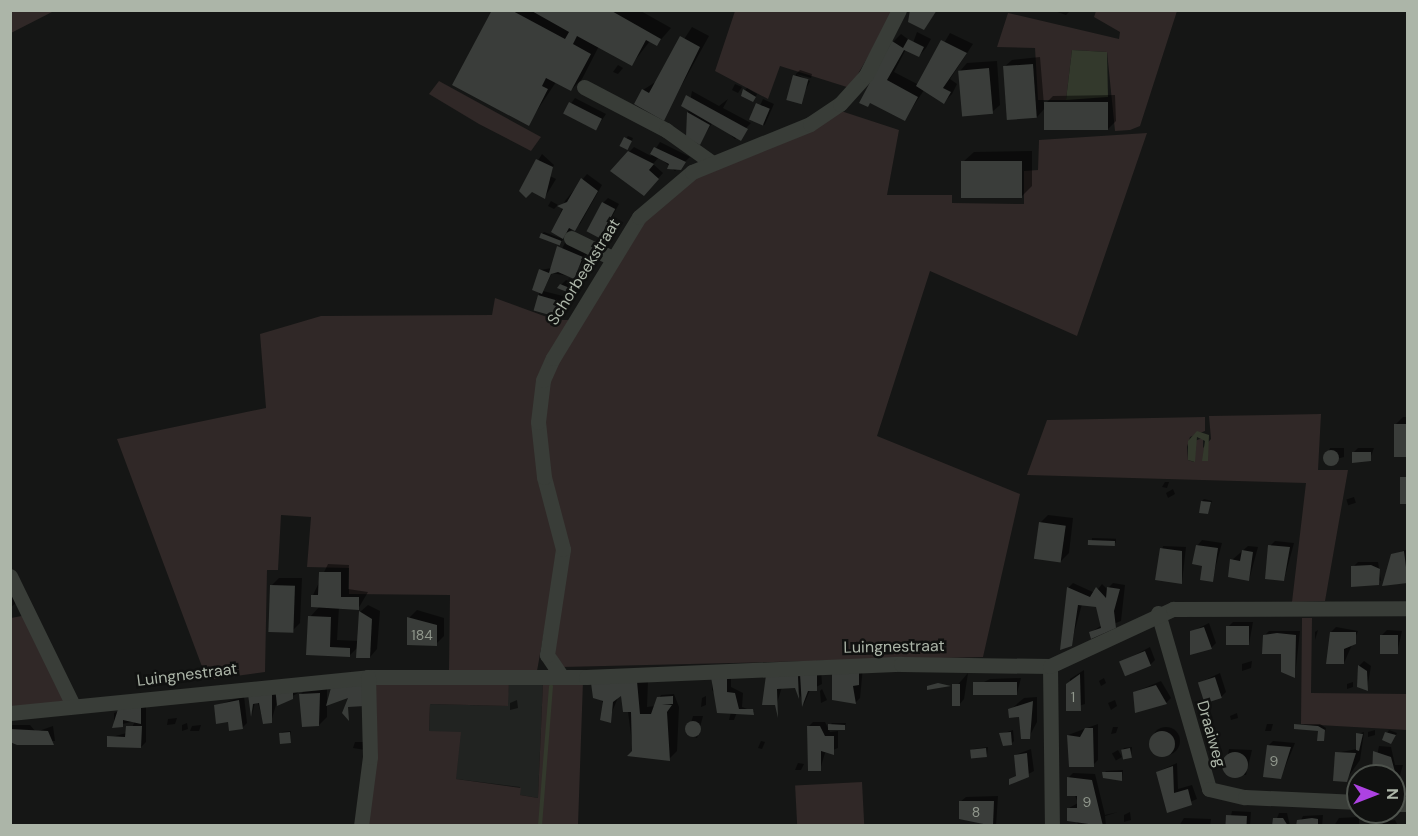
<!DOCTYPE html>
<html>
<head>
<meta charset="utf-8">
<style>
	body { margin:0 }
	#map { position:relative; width:1418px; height:836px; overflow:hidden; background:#151615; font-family:"DM Sans",sans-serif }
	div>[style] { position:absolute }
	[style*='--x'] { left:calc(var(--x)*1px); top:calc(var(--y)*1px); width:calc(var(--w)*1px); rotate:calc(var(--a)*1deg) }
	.built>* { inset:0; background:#212321 }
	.green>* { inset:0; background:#302827; transform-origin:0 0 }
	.water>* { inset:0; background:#33392c }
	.shadow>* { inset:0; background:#0007; transform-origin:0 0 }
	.round { border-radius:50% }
	.stream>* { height:4px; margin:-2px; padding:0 2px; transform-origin:2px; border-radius:2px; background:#33392c }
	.building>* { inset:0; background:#3a3d3a; transform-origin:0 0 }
	.minor>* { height:15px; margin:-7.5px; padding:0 7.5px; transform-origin:7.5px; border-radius:7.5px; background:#393d38 }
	span { translate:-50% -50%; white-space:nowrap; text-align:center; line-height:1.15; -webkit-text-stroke:5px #101110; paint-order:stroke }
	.number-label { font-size:14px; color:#90978c }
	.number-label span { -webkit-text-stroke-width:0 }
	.street-label { font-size:16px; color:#acb5a8 }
	.frame { position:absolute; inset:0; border:12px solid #acb5a8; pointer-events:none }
	.north { position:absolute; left:1346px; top:764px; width:60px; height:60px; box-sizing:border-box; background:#101110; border:2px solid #4e534d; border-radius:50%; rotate:90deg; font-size:16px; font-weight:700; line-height:24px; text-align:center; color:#acb5a8 }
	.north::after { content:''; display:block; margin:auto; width:21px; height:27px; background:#ad42e2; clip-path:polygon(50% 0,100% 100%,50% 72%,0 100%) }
</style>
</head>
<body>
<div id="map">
	<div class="built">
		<i style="clip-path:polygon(509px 681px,543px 682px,538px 798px,520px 795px,520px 787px,456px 779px,429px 732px,430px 704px,507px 706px)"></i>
	</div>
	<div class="green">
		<i style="clip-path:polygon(11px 10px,54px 10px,54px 11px,11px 33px)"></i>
		<i style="clip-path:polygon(735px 11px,894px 11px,850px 88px,780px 66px,768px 99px,715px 71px)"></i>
		<i style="clip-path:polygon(1096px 11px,1177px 11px,1140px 126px,1130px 130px,1115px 131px,1107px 52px,1072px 50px,1066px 100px,1038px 100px,1035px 48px,997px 47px,1008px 13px,1119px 39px,1120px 32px,1094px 17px)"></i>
		<i style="clip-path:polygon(439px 81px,541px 137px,531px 151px,479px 124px,429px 94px)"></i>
		<i style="clip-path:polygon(841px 111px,899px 130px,887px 195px,952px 195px,952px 203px,1024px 204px,1024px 171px,1038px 170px,1039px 140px,1147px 133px,1077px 336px,930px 271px,877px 436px,1020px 494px,983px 657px,562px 667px,552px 647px,565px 587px,546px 464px,545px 400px,550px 377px,633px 234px,654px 211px,687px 182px)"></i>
		<i style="clip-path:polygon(495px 298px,555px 320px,569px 320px,537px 386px,558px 554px,537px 671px,449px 670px,450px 595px,349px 594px,349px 568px,307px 567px,311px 517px,281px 515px,278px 570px,267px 570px,265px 672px,207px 680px,117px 439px,266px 408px,260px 334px,321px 316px,492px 315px)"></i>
		<i style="clip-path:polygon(1321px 414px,1318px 470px,1348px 470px,1325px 601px,1292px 602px,1306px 483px,1027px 475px,1047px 420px,1205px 417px,1205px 431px,1190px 437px,1187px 447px,1188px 460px,1194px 462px,1194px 441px,1203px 438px,1203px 448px,1211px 439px,1209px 416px)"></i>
		<i style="clip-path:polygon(27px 615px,65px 701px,11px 708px,11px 618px)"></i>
		<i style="clip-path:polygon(1302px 618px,1312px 618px,1311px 693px,1407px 694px,1407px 730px,1301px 724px)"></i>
		<i style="clip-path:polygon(509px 681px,508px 706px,430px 704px,429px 731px,461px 732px,456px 779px,521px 788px,520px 795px,538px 798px,543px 682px,583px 681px,578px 825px,363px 826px,376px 683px)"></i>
		<i style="left:862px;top:782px;width:43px;height:67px;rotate:87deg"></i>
	</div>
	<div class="water">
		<i style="clip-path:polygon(1072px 50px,1107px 52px,1108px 97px,1066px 100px)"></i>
		<i style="clip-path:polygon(1197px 431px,1209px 435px,1208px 461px,1202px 461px,1205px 441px,1197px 437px,1195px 462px,1188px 460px,1188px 441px)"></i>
	</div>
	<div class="shadow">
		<i style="clip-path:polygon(494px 10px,639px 10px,671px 28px,657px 44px,650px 41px,632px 64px,599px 46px,582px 79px,571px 90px,556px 82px,528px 124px)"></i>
		<i style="clip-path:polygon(914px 10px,937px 10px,924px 28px)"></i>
		<i style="clip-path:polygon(1052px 10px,1071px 10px,1066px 15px)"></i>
		<i style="clip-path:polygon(692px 27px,709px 36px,663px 119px,643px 90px,657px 81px)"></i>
		<i style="clip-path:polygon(917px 32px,931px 39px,926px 48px,919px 56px,906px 49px,894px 72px,919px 85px,950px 33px,973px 44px,950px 79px,957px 84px,952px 94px,944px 102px,924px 90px,905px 119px,872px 101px,893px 42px,901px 34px,913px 43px)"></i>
		<i style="clip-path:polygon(1040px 57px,1044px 105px,1053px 96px,1115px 95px,1116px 121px,1108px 129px,1045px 108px,1037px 117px,1004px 67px,1012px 60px)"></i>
		<i style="clip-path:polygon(997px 61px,1000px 105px,992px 112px,960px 71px,967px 63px)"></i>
		<i style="clip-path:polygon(618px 65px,623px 68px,618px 74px,613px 72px)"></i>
		<i style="clip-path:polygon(800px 70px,812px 74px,811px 78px,796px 74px)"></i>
		<i style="clip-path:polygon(796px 74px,810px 81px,799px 103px,787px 99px)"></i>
		<i style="clip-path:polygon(735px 84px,742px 87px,738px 93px,732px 90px)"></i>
		<i style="clip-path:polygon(747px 88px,757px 94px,755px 98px,745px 90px)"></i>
		<i style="clip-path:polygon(692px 91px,719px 106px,728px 99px,723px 108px,751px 123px,735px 139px,714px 120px,700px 143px,688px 113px)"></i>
		<i style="clip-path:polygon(575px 98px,606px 114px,596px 129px,565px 112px)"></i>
		<i style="left:763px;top:99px;width:12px;height:23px;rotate:24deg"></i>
		<i style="clip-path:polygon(628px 136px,633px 138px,629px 147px,622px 146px)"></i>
		<i style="clip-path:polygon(660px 142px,690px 157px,675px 171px,659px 157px,653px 164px,663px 173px,644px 194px,629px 152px,634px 147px,651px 156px)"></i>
		<i style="clip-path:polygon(1032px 151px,1032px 186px,1021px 197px,963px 162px,974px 152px)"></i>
		<i style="clip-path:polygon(542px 154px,554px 165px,548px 175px,556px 179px,545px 197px,522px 187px)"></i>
		<i style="clip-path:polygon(587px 174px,602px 185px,580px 224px,568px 232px,553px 232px,565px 201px)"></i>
		<i style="clip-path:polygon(608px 198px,619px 204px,601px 237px,603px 203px)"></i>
		<i style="clip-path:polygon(551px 201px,558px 205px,554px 209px,548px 206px)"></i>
		<i style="clip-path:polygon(544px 232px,563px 239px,560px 245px,542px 234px)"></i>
		<i style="clip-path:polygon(567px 239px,590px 249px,573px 277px,552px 273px,543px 291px,567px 297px,569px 292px,561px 285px,566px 280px,581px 286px,557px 316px,539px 296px,540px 270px,552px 268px)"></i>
		<i style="clip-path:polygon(1403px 417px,1408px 417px,1408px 455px,1395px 425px)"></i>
		<i style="clip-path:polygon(1330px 448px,1344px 448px,1344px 457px,1325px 462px)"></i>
		<i style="clip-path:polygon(1358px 448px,1374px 448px,1371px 456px,1353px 453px)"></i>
		<i style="clip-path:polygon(1165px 482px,1169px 482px,1167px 488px,1162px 487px)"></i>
		<i style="clip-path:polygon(1173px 489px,1175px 494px,1168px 498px,1166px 493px)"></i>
		<i style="left:1354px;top:497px;width:6px;height:8px;rotate:72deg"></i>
		<i style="clip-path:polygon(1204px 499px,1212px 501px,1207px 513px,1202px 501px)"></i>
		<i style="clip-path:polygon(1048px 515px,1073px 518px,1069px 553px,1061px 561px,1040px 523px)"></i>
		<i style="left:1092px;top:538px;width:24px;height:4px;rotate:2deg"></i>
		<i style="clip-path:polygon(1202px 540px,1222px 543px,1212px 580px,1197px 546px)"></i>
		<i style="clip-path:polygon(1275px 541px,1294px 543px,1284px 580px,1270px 546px)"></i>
		<i style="clip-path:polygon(1163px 546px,1186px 547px,1182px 582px,1156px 579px)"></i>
		<i style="clip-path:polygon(1248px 546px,1258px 547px,1249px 580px,1232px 560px)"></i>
		<i style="clip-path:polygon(1408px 549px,1408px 583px,1384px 585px,1392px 555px)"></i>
		<i style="clip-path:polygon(1358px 562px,1378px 562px,1381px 581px,1353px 567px)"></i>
		<i style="clip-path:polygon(328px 564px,349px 565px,348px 589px,368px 592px,358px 609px,339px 607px,337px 640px,358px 641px,360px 612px,368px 605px,380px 611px,377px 649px,370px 657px,358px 647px,349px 656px,308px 654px,310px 617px,320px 606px,313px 595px)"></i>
		<i style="clip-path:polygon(279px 578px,302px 578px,300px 623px,292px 631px,272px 585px)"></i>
		<i style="clip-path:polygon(10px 580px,21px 599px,10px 608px)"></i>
		<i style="clip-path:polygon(1073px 583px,1095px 593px,1102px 584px,1107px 589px,1113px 583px,1125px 585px,1121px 621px,1090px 633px,1102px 625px,1097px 606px,1082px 604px,1071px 644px,1068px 588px)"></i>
		<i style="clip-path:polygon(417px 610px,444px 618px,444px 636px,436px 644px,409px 618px)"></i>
		<i style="clip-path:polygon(1233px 622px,1253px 622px,1249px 644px,1228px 627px)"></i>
		<i style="clip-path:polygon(1209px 623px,1216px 643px,1211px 648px,1191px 632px)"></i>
		<i style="clip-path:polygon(1336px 627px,1358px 631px,1344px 663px,1331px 632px)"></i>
		<i style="clip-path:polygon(1318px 630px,1315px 640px,1315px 632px)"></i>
		<i style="clip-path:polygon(1387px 630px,1402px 631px,1397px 653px,1382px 635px)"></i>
		<i style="clip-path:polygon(1269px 631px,1300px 631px,1295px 676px,1282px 652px,1264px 636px)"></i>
		<i style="clip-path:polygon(1150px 647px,1155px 660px,1150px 665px,1120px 663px)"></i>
		<i style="clip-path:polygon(1252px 661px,1251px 668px,1242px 671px,1242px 664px)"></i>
		<i style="clip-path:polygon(1364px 661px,1371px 666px,1367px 689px,1359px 666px)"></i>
		<i style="clip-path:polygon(863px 667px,860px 698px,855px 703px,838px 668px)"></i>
		<i style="clip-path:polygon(821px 669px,822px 684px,810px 690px,804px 704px,796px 687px,782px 687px,777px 703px,767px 676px)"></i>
		<i style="clip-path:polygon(1084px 670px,1085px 704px,1068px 709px,1070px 679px)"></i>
		<i style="clip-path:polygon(731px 673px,731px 687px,743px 693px,742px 707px,755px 712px,737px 712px,734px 720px,729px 720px,731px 712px,712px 690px,712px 678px)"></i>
		<i style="clip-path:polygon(968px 673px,964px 699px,959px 705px,954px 689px)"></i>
		<i style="clip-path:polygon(1220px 673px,1226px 692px,1221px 697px,1199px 683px)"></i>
		<i style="clip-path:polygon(1021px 678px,1017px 693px,974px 687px,990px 679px)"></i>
		<i style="clip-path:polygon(1104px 678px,1106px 683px,1101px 686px,1099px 681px)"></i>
		<i style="clip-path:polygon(297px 681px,298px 693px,276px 705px,271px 722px,264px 723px,256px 697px,252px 716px,254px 695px)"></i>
		<i style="clip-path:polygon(648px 681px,647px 707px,655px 706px,661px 695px,674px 694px,679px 707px,677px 751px,669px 759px,633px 751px,626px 696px,619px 695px,610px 717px,593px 684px)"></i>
		<i style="clip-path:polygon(1161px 681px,1171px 698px,1166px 703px,1135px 692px)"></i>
		<i style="clip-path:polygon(1353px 682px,1353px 687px,1347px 689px,1347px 684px)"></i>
		<i style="clip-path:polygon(309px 686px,327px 686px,327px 717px,319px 725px,301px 694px)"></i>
		<i style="clip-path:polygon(822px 689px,827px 700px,821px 703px,820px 691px)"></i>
		<i style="clip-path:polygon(244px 696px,247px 723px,242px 728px,215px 706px)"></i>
		<i style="clip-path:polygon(706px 696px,706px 705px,701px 707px,702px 698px)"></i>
		<i style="clip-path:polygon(1037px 697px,1037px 722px,1029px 737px,1020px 716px,1010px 710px,1024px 698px)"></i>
		<i style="clip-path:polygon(517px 700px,518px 708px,510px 710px,510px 703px)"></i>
		<i style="clip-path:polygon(1115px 700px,1117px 706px,1111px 710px,1108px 703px)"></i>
		<i style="clip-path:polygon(146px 701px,146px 742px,141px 747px,112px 737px,130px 732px,135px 721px,114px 726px,114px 713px)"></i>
		<i style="clip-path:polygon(1237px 713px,1238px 718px,1231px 720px,1230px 716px)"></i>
		<i style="clip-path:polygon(693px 716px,703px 716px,697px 738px,688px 734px)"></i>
		<i style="clip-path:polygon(177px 718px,175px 724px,167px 725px,168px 719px)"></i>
		<i style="clip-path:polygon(813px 722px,825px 722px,830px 732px,838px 731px,838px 748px,825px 753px,820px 770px,808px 727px)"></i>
		<i style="clip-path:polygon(187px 723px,188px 729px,182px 731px,182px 725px)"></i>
		<i style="clip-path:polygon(846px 723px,844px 729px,830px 725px,832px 723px)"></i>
		<i style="clip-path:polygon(1098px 724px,1098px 760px,1093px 765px,1068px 735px)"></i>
		<i style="clip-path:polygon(1273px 724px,1271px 731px,1265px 731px,1267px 724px)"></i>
		<i style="clip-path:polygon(1320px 724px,1326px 728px,1323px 740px,1319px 729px,1295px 725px)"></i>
		<i style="clip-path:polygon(10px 725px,30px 725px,36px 732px,53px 726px,55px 741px,10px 742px)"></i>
		<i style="clip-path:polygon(201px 725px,199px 731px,190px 731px,192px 726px)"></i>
		<i class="round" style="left:1152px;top:727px;width:28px;height:28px"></i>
		<i style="clip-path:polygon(1118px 727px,1116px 733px,1111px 734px,1113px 727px)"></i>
		<i style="clip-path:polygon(1013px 730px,1014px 741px,1012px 743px,1001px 734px)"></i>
		<i style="clip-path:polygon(1375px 730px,1375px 735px,1368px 737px,1368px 732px)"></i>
		<i style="clip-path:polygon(1389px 730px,1397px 733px,1393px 740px,1384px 739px)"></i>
		<i style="clip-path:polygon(291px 731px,290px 741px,280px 734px,282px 732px)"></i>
		<i style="clip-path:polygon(1364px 732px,1360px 760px,1346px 780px,1336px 753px,1357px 749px,1358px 734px)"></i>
		<i style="clip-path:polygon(1273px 741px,1295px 743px,1281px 777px,1268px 746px)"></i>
		<i style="clip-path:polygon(355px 742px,367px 742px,365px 750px,353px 748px)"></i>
		<i style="clip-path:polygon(765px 742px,762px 749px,758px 748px,761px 741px)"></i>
		<i style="clip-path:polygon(1379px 746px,1391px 747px,1395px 765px,1403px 765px,1398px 782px,1394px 776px,1373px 776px)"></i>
		<i style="clip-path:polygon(988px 747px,987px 755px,972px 751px,974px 749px)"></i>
		<i style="clip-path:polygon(1132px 747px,1131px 757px,1122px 751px,1124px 748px)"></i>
		<i style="clip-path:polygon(1031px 749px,1034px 771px,1011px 783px,1018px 774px,1015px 755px)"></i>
		<i style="clip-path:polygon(1229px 749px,1252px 750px,1246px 775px,1225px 773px)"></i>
		<i style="left:1118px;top:750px;width:8px;height:7px;rotate:60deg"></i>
		<i style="clip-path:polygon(798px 763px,804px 764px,801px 770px,795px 770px)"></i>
		<i style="clip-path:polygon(1177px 763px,1178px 789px,1192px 785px,1197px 799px,1168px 811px,1157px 772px)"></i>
		<i style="clip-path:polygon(1123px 770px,1122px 779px,1104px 773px,1106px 771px)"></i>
		<i style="clip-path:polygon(1073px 773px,1095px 774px,1105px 815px,1118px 812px,1105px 816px,1106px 826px,1079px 826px,1069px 808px,1078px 803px,1068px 778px)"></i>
		<i style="clip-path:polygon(998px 796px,996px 826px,982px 826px,981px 817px,960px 802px,966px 797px)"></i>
		<i style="clip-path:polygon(1232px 811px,1251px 812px,1250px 826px,1229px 826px)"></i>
		<i style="clip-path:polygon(1130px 812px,1131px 820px,1124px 822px,1124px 815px)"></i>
		<i style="clip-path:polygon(1279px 813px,1287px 813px,1290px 826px,1274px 826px)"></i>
		<i style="clip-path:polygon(1323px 815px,1322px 826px,1298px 826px,1303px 816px)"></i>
		<i style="clip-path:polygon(1359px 817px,1359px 826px,1334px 826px,1339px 818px)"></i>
		<i style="clip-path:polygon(1184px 818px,1211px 819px,1210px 826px,1179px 826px)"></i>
		<i style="clip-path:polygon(1395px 820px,1398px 826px,1377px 826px,1381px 822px)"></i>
	</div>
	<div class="stream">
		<i style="--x:540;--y:826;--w:140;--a:-85.5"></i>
	</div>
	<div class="building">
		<i style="clip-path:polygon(492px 10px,511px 10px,565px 39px,569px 32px,530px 10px,610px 10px,661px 39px,657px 46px,646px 40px,632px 66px,577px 36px,573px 44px,591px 54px,571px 91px,546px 78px,542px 86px,548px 89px,529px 126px,452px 85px)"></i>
		<i style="clip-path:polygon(910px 10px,937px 10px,924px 30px,908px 22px)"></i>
		<i style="clip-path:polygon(680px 36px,700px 47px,664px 121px,634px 104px,642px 89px,649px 93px)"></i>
		<i style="clip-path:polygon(908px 39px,924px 47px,919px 57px,904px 50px,887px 80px,918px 97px,905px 121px,870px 103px,868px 107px,859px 103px,892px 41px,903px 48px)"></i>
		<i style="clip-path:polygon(941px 40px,967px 53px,943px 88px,951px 92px,944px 104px,916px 86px)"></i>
		<i style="left:1033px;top:64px;width:54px;height:30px;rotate:86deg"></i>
		<i style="left:989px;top:68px;width:46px;height:31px;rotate:85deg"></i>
		<i style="left:793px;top:75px;width:16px;height:26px;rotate:15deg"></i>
		<i style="clip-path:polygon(743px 89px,756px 97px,753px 102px,741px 96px)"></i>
		<i style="clip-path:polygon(686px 95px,748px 129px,741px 141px,681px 106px)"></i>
		<i style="left:569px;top:102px;width:37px;height:13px;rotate:27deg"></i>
		<i style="left:1108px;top:102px;width:28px;height:64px;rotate:90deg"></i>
		<i style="left:756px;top:103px;width:15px;height:18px;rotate:23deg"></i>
		<i style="clip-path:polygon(687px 112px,710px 125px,700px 145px,686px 137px)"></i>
		<i style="left:624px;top:137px;width:9px;height:10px;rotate:27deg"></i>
		<i style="clip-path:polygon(654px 147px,686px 162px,681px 170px,667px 169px,669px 164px,650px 154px)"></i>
		<i style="clip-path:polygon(628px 151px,654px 164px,649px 170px,659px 179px,644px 196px,610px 171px)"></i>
		<i style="clip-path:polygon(536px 159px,553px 167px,545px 199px,532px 192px,526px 198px,519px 191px)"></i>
		<i style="left:1022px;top:161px;width:37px;height:61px;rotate:90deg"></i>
		<i style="clip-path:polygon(581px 178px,598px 191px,575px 231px,569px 228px,563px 239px,551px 232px,563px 209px,557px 206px,567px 202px)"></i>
		<i style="left:602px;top:202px;width:15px;height:33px;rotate:28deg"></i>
		<i style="left:541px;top:233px;width:22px;height:5px;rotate:21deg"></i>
		<i style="clip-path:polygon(557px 246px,583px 257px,574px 279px,558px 272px,551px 274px,542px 294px,532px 290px,539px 269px,549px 273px)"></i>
		<i style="clip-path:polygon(560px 284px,577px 291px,571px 305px,563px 302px,567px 292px,557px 288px)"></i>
		<i style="left:538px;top:295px;width:26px;height:16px;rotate:16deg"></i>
		<i style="left:1394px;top:424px;width:14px;height:33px"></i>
		<i class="round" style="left:1323px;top:450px;width:16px;height:16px"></i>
		<i style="clip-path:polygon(1352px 452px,1371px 452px,1371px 461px,1352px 463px)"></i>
		<i style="left:1400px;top:477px;width:8px;height:27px"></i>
		<i style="clip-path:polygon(1201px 501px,1211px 502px,1208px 514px,1199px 513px)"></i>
		<i style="left:1039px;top:522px;width:27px;height:37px;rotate:8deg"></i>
		<i style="left:1088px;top:540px;width:27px;height:5px;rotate:2deg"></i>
		<i style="clip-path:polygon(1196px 545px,1218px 548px,1213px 582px,1200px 580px,1202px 566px,1192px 564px)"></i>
		<i style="clip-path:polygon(1268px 545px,1290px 547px,1284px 581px,1265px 579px)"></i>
		<i style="clip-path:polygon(1160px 548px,1182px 551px,1182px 584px,1155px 580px)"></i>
		<i style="clip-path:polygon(1242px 550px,1253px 552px,1249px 581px,1228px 577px,1230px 559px,1240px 561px)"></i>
		<i style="clip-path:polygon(1404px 551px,1408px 583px,1382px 586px,1391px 554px)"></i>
		<i style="clip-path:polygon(1371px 565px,1380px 569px,1379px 585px,1351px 587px,1351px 566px)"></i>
		<i style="clip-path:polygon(319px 572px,341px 572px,341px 597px,359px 597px,359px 610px,311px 607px,311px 595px,318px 595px)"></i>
		<i style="left:270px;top:585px;width:25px;height:47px;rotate:2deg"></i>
		<i style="clip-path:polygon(1067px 587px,1090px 597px,1096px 587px,1106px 598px,1107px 587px,1120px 589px,1114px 611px,1116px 628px,1091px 639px,1089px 632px,1101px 628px,1096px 607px,1078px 605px,1072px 646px,1060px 650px)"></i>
		<i style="clip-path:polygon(359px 611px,372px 619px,370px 658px,356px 658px)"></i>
		<i style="clip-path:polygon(308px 616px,331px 617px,330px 647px,350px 648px,350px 657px,306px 655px)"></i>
		<i style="clip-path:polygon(407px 617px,437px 625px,437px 646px,407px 645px)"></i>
		<i style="left:1226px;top:626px;width:23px;height:19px"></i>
		<i style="clip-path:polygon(1204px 627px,1212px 649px,1190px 655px,1190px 631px)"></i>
		<i style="clip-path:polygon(1330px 632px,1356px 632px,1356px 644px,1344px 649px,1344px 664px,1326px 664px)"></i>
		<i style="clip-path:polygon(1277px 633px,1296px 635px,1295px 678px,1281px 672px,1281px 654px,1262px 654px,1263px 635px)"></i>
		<i style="left:1380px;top:635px;width:18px;height:19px"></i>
		<i style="left:1145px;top:651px;width:16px;height:28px;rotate:68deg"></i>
		<i style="clip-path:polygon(1358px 665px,1367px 671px,1368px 691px,1357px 687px)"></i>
		<i style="clip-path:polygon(859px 671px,859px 685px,853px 686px,856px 704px,832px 700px,832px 672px)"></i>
		<i style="clip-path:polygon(817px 673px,817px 691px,808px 691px,802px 707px,800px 674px)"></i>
		<i style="clip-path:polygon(1080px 674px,1081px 711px,1066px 711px,1066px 684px)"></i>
		<i style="clip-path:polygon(766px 675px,798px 676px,799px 699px,795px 688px,777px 689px,778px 718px,775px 705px,762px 705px)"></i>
		<i style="clip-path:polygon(711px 677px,727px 677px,727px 692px,735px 693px,739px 709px,753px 709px,754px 715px,717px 713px)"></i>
		<i style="left:1215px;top:677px;width:22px;height:18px;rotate:72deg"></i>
		<i style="clip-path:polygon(637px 681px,640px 714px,651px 714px,657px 697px,673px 696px,673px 704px,662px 704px,672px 705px,667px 712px,670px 761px,627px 756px,632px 751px,631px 712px,623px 712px,621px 696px,613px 702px,611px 723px,600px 720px,603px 701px,593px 698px,591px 683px)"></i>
		<i style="left:1017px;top:682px;width:13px;height:44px;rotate:90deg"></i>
		<i style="clip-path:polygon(363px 683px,365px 706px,348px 707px,349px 721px,342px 713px,348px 698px,326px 706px,332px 684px)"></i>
		<i style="clip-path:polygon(938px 683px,951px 686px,927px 690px,927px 686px)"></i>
		<i style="left:952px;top:684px;width:8px;height:22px"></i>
		<i style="clip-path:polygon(293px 685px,293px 699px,277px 706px,275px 687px)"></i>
		<i style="clip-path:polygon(1156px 685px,1167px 704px,1135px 713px,1133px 692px)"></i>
		<i style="clip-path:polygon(272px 686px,272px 723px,263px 724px,259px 703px,253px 704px,251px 717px,248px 694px)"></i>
		<i style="clip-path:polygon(320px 693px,319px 726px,302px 727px,299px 694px)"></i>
		<i style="clip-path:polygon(239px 700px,243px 729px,229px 731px,228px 722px,216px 724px,214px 705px)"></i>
		<i style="clip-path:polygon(1033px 701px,1030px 739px,1021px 739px,1019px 717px,1009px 718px,1008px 709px)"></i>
		<i style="clip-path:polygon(141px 705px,141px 724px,123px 720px,123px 727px,112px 728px,119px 706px)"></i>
		<i class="round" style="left:685px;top:721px;width:16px;height:16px"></i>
		<i style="clip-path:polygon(828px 724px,845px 725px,845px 730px,828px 730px)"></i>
		<i style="clip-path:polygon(1294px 724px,1318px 726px,1325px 730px,1324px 741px,1317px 741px,1318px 731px,1294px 729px)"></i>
		<i style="clip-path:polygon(126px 726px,142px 726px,141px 748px,107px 747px,107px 736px,125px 737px)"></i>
		<i style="clip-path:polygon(807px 726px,820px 726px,825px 736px,834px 736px,834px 755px,821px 751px,821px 771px,808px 771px)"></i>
		<i style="clip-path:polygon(1085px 728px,1093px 728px,1094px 767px,1069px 767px,1067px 735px,1080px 737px)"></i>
		<i style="clip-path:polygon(10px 729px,48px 731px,54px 745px,17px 745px,10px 742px)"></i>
		<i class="round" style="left:1149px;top:731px;width:26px;height:26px"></i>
		<i style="left:290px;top:732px;width:11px;height:11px;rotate:85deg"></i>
		<i style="clip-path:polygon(1011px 732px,1012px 745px,1003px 746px,999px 733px)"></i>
		<i style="clip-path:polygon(1385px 732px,1396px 735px,1391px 744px,1382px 740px)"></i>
		<i style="clip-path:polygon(1356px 733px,1363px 734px,1359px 751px,1356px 750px)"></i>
		<i style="clip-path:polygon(1267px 745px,1291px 747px,1281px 779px,1263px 777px)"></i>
		<i style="left:986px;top:748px;width:9px;height:16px;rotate:84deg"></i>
		<i style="left:1130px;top:748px;width:10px;height:9px;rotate:79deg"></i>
		<i style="clip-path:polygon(1373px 751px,1391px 757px,1398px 783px,1394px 776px,1372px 776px)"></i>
		<i style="clip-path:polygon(1335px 752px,1356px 753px,1347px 782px,1333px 781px)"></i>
		<i class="round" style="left:1222px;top:752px;width:26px;height:26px"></i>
		<i style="clip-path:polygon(1027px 753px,1029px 777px,1009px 785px,1009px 779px,1016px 776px,1014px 755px)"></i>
		<i style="clip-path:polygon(1173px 766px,1174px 793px,1188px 789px,1192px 805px,1167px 813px,1156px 772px)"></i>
		<i style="clip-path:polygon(1102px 772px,1122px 772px,1122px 781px,1103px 778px)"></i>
		<i style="clip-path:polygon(1067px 777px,1092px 780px,1103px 826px,1067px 821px,1067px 808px,1077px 808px,1077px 796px,1067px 796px)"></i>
		<i style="clip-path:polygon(959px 801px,994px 801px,993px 826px,959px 819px)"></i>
		<i style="left:1226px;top:815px;width:21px;height:11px;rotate:3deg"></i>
		<i style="clip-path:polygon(1273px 818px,1283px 818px,1288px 826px,1272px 826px)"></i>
		<i style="clip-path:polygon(1312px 818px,1318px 819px,1318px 826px,1296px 826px,1297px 820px)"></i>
	</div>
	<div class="minor">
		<i style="--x:584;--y:87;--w:93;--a:27.7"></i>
		<i style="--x:666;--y:130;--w:55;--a:35.4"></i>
		<i style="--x:571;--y:238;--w:43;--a:26"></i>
		<i style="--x:10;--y:576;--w:144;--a:64"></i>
		<i style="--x:1158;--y:613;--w:183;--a:73.8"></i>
		<i style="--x:1209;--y:789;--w:37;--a:13"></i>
		<i style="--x:1245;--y:797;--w:113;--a:2.5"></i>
		<i style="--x:1050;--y:666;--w:160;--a:89.3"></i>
		<i style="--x:562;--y:677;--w:27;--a:-124"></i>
		<i style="--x:547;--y:655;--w:107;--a:-81.4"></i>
		<i style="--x:563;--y:549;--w:74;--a:-104.8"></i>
		<i style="--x:544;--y:477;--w:55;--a:-96.2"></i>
		<i style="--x:538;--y:422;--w:42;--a:-83.2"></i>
		<i style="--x:543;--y:380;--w:24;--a:-66"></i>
		<i style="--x:553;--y:358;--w:165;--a:-58.6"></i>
		<i style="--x:639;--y:217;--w:70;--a:-40.3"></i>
		<i style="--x:692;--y:172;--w:127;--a:-22.1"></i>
		<i style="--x:810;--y:124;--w:36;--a:-34"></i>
		<i style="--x:840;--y:104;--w:39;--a:-48"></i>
		<i style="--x:866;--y:75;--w:73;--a:-63.1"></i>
		<i style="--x:10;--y:713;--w:360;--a:-5.7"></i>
		<i style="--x:368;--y:677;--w:218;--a:0"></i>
		<i style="--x:586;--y:677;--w:315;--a:-2.4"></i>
		<i style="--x:901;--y:664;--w:149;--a:0.8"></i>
		<i style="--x:1050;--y:666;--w:136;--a:-24.9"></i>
		<i style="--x:1173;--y:609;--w:235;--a:-0.2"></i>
		<i style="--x:1394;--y:804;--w:14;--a:0"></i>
		<i style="--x:361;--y:826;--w:70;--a:-82.6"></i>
		<i style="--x:370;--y:757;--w:80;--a:-91.4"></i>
	</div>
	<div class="number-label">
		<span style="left:422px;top:635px">184</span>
		<span style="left:1073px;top:697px">1</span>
		<span style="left:1274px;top:761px">9</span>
		<span style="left:1087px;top:802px">9</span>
		<span style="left:976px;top:812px">8</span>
	</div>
	<div class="street-label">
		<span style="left:584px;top:272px;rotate:-58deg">Schorbeekstraat</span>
		<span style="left:894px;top:647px;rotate:-1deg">Luingnestraat</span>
		<span style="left:187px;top:675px;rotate:-7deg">Luingnestraat</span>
		<span style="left:1211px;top:734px;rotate:74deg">Draaiweg</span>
	</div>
	<div class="frame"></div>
	<div class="north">N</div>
</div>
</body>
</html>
